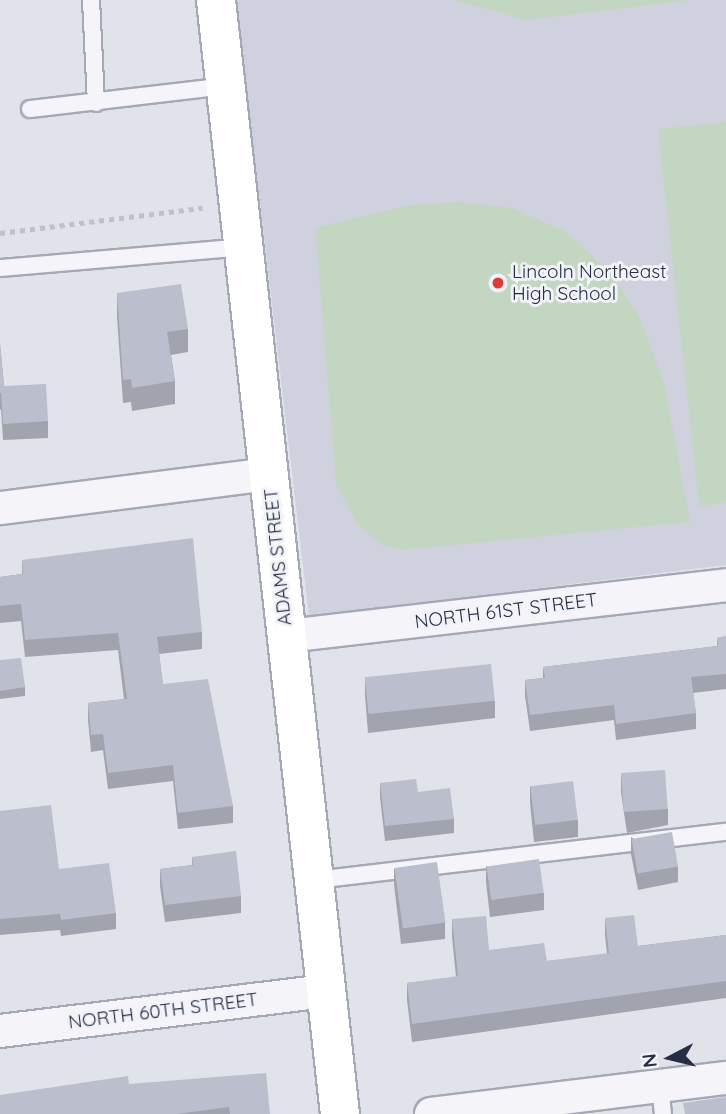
<!DOCTYPE html>
<html>
<head>
<meta charset="utf-8">
<style>
	body { margin:0 }
	#map { position:relative; width:726px; height:1114px; overflow:hidden; background:#e1e3eb; font-family:Quicksand,sans-serif }
	div>[style] { position:absolute }
	[style*='--x'] { left:calc(var(--x)*1px); top:calc(var(--y)*1px); width:calc(var(--w)*1px); rotate:calc(var(--a)*1deg) }
	.built>* { inset:0; background:#cfd2de }
	.green>* { inset:0; background:#c3d6c1 }
	.path>* { height:4.5px; margin-top:-2.25px; transform-origin:0; background:repeating-linear-gradient(90deg,#bfc1ca 0 5px,transparent 0 10px) }
	.roads { filter:drop-shadow(2px 0 #a5a9b6) drop-shadow(-2px 0 #a5a9b6) drop-shadow(0 2px #a5a9b6) drop-shadow(0 -2px #a5a9b6) }
	.lane>* { height:16px; margin:-8px; padding:0 8px; transform-origin:8px; border-radius:8px; background:#f5f5f9 }
	.street>* { height:32px; margin:-16px; padding:0 16px; transform-origin:16px; border-radius:16px; background:#f5f5f9 }
	.secondary>* { height:38px; margin:-19px; padding:0 19px; transform-origin:19px; border-radius:19px; background:#fff }
	.wall>* { inset:0; background:#a1a3af }
	.building>* { inset:0; background:#bbbecc; transform-origin:0 0 }
	.dots>* { width:19px; height:19px; translate:-50% -50%; box-sizing:border-box; border:4px solid #f1f3f8; border-radius:50% }
	span { translate:-50% -50%; white-space:nowrap; text-align:center; line-height:1.15; -webkit-text-stroke:6px #f1f3f8; paint-order:stroke }
	.poi-label { font-size:19px; color:#272d45 }
	.left { translate:0 -50%; text-align:left }
	.street-label { font-size:19px; color:#272d45 }
	.north { position:absolute; left:635px; top:1023px; width:70px; height:70px; -webkit-text-stroke:5px #f1f3f8; paint-order:stroke; rotate:263deg; font-size:19px; font-weight:700; line-height:28px; text-align:center; color:#272d45 }
	.north::after { content:''; display:block; margin:auto; width:24px; height:32px; background:#272d45; clip-path:polygon(50% 0,100% 100%,50% 72%,0 100%) }
</style>
</head>
<body>
<div id="map">
	<div class="built">
		<i style="clip-path:polygon(236px 0,726px 0,726px 565px,309px 616px)"></i>
	</div>
	<div class="green">
		<i style="clip-path:polygon(455px 0,691px 0,525px 20px)"></i>
		<i style="clip-path:polygon(726px 122px,726px 503px,699px 506px,658px 129px)"></i>
		<i style="clip-path:polygon(459px 202px,512px 208px,565px 231px,610px 273px,639px 316px,665px 386px,690px 522px,401px 550px,381px 545px,358px 525px,336px 484px,315px 228px,410px 205px)"></i>
	</div>
	<div class="path">
		<i style="--x:0;--y:233;--w:204;--a:-7.1"></i>
	</div>
	<div class="roads">
		<div class="lane">
			<i style="--x:91;--y:0;--w:103;--a:87.2"></i>
			<i style="--x:30;--y:109;--w:197;--a:-6.7"></i>
			<i style="--x:0;--y:268;--w:244;--a:-4.9"></i>
			<i style="--x:315;--y:880;--w:414;--a:-6.7"></i>
			<i style="--x:660;--y:1086;--w:28;--a:84"></i>
		</div>
		<div class="street">
			<i style="--x:0;--y:508;--w:270;--a:-7.2"></i>
			<i style="--x:287;--y:636;--w:442;--a:-6.6"></i>
			<i style="--x:0;--y:1031;--w:329;--a:-7"></i>
			<i style="--x:431;--y:1114;--w:297;--a:-7"></i>
		</div>
		<div class="secondary">
			<i style="--x:216;--y:0;--w:1121;--a:83.65"></i>
		</div>
	</div>
	<div class="wall">
		<i style="clip-path:polygon(117px 293px,188px 329px,188px 352px,171px 355px,175px 381px,175px 404px,132px 411px,131px 402px,123px 403px,117px 317px)"></i>
		<i style="clip-path:polygon(0 344px,4px 386px,48px 421px,48px 438px,3px 440px,1px 409px,0 410px)"></i>
		<i style="clip-path:polygon(22px 560px,202px 632px,202px 649px,159px 654px,163px 684px,233px 806px,233px 823px,178px 829px,173px 781px,108px 789px,103px 750px,91px 752px,88px 720px,88px 703px,124px 699px,118px 650px,25px 657px,21px 621px,0 623px,0 577px,22px 574px)"></i>
		<i style="clip-path:polygon(726px 636px,726px 689px,693px 693px,696px 713px,696px 729px,616px 740px,614px 720px,530px 731px,525px 696px,525px 680px,543px 678px,543px 667px,717px 646px,717px 638px)"></i>
		<i style="clip-path:polygon(0 660px,25px 687px,25px 696px,0 699px)"></i>
		<i style="clip-path:polygon(365px 680px,495px 701px,495px 718px,368px 733px,365px 696px)"></i>
		<i style="clip-path:polygon(621px 775px,668px 809px,668px 825px,627px 833px,621px 792px)"></i>
		<i style="clip-path:polygon(380px 783px,418px 792px,454px 819px,454px 833px,385px 841px,380px 797px)"></i>
		<i style="clip-path:polygon(530px 786px,578px 820px,578px 837px,534px 842px,530px 803px)"></i>
		<i style="clip-path:polygon(0 811px,59px 869px,116px 913px,116px 929px,61px 936px,60px 930px,0 935px)"></i>
		<i style="clip-path:polygon(631px 837px,678px 866px,678px 882px,638px 890px,631px 854px)"></i>
		<i style="clip-path:polygon(192px 857px,241px 896px,241px 913px,165px 922px,160px 886px,160px 869px,192px 865px)"></i>
		<i style="clip-path:polygon(486px 866px,544px 893px,544px 910px,490px 917px,486px 882px)"></i>
		<i style="clip-path:polygon(394px 868px,445px 922px,445px 939px,401px 944px,394px 884px)"></i>
		<i style="clip-path:polygon(605px 918px,638px 946px,726px 935px,726px 998px,412px 1042px,407px 1000px,407px 983px,456px 977px,452px 937px,452px 919px,489px 950px,547px 961px,607px 954px,605px 935px)"></i>
		<i style="clip-path:polygon(129px 1084px,270px 1114px,0 1114px)"></i>
	</div>
	<div class="building">
		<i style="clip-path:polygon(181px 284px,188px 329px,167px 332px,175px 381px,132px 388px,131px 379px,123px 380px,117px 293px)"></i>
		<i style="clip-path:polygon(0 344px,4px 386px,46px 384px,48px 421px,3px 424px,1px 393px,0 393px)"></i>
		<i style="clip-path:polygon(193px 538px,202px 632px,157px 637px,163px 684px,208px 679px,233px 806px,178px 813px,173px 765px,108px 773px,103px 734px,91px 735px,88px 703px,127px 699px,118px 633px,25px 640px,21px 604px,0 606px,0 577px,23px 574px,22px 560px)"></i>
		<i style="clip-path:polygon(726px 636px,726px 674px,691px 677px,696px 713px,616px 724px,614px 705px,530px 715px,525px 680px,545px 678px,543px 667px,718px 646px,717px 638px)"></i>
		<i style="clip-path:polygon(21px 658px,25px 687px,0 691px,0 660px)"></i>
		<i style="left:491px;top:664px;width:37px;height:127px;rotate:84deg"></i>
		<i style="left:665px;top:770px;width:39px;height:44px;rotate:86deg"></i>
		<i style="clip-path:polygon(416px 779px,418px 792px,450px 788px,454px 819px,385px 826px,380px 783px)"></i>
		<i style="left:573px;top:781px;width:39px;height:43px;rotate:83deg"></i>
		<i style="clip-path:polygon(51px 805px,59px 869px,109px 863px,116px 913px,61px 920px,60px 914px,0 919px,0 811px)"></i>
		<i style="left:672px;top:832px;width:35px;height:41px;rotate:80deg"></i>
		<i style="clip-path:polygon(236px 851px,241px 896px,165px 905px,160px 869px,193px 865px,192px 857px)"></i>
		<i style="left:539px;top:859px;width:34px;height:53px;rotate:82deg"></i>
		<i style="left:437px;top:862px;width:61px;height:43px;rotate:82deg"></i>
		<i style="clip-path:polygon(634px 915px,638px 946px,726px 935px,726px 981px,412px 1024px,407px 983px,458px 976px,452px 919px,486px 916px,489px 950px,544px 943px,547px 961px,609px 953px,605px 918px)"></i>
		<i style="clip-path:polygon(266px 1073px,270px 1114px,230px 1114px,229px 1107px,177px 1114px,0 1114px,0 1095px,128px 1076px,129px 1084px)"></i>
		<i style="clip-path:polygon(726px 1097px,726px 1114px,685px 1114px,683px 1103px)"></i>
	</div>
	<div class="dots">
		<i style="left:498px;top:283px;background:#de3c39"></i>
	</div>
	<div class="poi-label">
		<span class="left" style="left:512px;top:283px">Lincoln Northeast<br>High School</span>
	</div>
	<div class="street-label">
		<span style="left:278px;top:557px;rotate:-96deg">ADAMS STREET</span>
		<span style="left:506px;top:611px;rotate:-7deg">NORTH 61ST STREET</span>
		<span style="left:163px;top:1011px;rotate:-7deg">NORTH 60TH STREET</span>
	</div>
	<div class="north">N</div>
</div>
</body>
</html>
